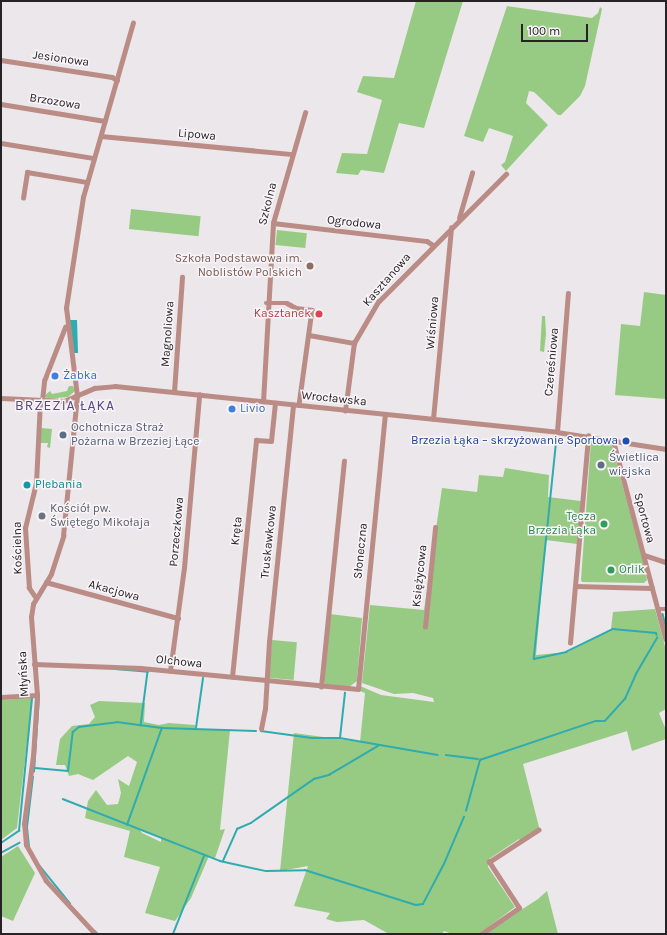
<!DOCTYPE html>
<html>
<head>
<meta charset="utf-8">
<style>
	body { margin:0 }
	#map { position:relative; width:667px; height:935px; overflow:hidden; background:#ebe7eb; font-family:Karla,sans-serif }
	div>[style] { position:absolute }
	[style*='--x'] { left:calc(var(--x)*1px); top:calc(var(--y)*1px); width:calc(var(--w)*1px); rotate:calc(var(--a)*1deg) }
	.green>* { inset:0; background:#97cb83; transform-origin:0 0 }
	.water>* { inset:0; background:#30abae }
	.stream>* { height:1.5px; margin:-0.75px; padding:0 0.75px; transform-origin:0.75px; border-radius:0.75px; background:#30abae }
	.minor>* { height:4.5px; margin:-2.25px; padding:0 2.25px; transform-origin:2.25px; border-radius:2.25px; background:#bb8c86 }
	.dots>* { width:11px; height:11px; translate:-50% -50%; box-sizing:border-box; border:2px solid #f9f4f8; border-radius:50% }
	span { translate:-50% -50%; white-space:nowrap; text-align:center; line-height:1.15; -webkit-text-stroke:3px #f9f4f8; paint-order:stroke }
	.street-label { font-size:12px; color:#252325 }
	.education-label { font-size:12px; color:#785e54 }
	.right { translate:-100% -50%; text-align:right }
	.health-label { font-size:12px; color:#be3a42 }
	.shop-label { font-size:12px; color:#366cbe }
	.left { translate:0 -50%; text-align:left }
	.service-label { font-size:12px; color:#4e5e75 }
	.transit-label { font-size:12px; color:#164399 }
	.culture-label { font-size:12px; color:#0d838f }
	.worship-label { font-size:12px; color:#5b616d }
	.leisure-label { font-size:12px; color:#27864d }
	.quarter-label { font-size:14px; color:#574887; letter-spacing:1px }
	.frame { position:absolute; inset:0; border:2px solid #252325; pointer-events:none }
	.scale { position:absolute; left:521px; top:24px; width:67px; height:18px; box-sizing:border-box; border:2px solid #252325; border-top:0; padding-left:5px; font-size:12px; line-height:14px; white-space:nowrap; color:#252325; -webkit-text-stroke:3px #f9f4f8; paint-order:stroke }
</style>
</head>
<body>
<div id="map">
	<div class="green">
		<i style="clip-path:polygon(416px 1px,463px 1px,424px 128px,399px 123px,384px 173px,361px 170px,358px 175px,336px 173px,342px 153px,367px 154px,382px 100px,357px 92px,363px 76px,394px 78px)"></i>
		<i style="clip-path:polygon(507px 6px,592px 18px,598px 13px,600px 7px,602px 9px,585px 86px,580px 96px,561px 115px,558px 115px,534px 92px,529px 91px,526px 103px,548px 125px,506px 171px,501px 165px,505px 162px,513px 136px,489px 128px,483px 142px,464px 136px)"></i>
		<i style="left:131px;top:209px;width:70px;height:20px;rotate:6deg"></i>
		<i style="left:277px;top:230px;width:30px;height:15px;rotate:6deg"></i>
		<i style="clip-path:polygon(644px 292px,666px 295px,666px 399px,615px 395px,621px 324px,640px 326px)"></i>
		<i style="clip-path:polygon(542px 316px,545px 316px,546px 334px,544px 352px,540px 351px)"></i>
		<i style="clip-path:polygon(69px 386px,73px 386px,75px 391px,68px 397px,48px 399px,44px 396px,50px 391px,52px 394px,67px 391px)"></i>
		<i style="clip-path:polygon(41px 428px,52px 429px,50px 448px,47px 447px,48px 443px,41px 443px)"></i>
		<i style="clip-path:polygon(591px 441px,611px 443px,645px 567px,647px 580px,644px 583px,582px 582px,581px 580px)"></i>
		<i style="clip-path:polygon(505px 468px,549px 475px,548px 497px,581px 501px,577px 544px,546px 540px,536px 655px,568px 652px,611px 629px,613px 612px,655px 609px,666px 650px,666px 709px,659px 713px,666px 730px,666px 739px,632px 751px,627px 731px,523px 764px,540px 831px,522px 843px,519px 839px,489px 859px,488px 867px,515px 907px,479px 934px,452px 934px,444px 931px,442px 934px,389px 934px,364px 920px,337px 922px,326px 919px,330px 913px,294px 906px,308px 866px,280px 871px,294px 733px,360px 742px,365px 693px,360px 691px,360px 686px,381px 695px,434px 702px,433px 698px,413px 693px,394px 694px,362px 683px,370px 605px,424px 610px,442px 488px,477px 492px,479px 475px,503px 477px)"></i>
		<i style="clip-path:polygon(330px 614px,362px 618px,357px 681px,349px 687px,325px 684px,324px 681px)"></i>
		<i style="left:272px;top:640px;width:25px;height:38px;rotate:5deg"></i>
		<i style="clip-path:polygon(32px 698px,17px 828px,1px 840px,1px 700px)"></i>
		<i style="clip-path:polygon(evenodd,99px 701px,145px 703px,144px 722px,159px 725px,169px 723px,195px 725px,195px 729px,230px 730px,220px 830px,225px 829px,215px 858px,209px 856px,191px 898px,175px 921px,145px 913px,160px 867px,124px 857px,130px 831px,85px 818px,88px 801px,96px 790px,107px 805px,118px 804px,121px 793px,118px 779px,129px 786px,137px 762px,128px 756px,93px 780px,78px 774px,69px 776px,65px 765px,56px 765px,60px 739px,72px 726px,89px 724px,95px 717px,90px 705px,99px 701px,139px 829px,161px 837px,161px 842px,142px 833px,139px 829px)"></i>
		<i style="clip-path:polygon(18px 846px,35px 873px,13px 921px,1px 916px,1px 857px)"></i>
		<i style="clip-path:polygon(547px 891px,558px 934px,484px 934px,538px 899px)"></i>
	</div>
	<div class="water">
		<i style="clip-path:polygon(69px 320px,77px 320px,78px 353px,74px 353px)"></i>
	</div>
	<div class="stream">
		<i style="--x:557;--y:438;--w:222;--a:95.9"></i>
		<i style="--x:534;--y:659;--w:33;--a:-12"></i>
		<i style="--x:566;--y:652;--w:52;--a:-26.1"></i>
		<i style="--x:613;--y:629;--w:43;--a:5.3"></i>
		<i style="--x:656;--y:633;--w:2;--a:63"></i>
		<i style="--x:663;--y:614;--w:12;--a:76"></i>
		<i style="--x:116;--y:669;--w:32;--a:5"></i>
		<i style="--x:148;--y:672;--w:54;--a:97.4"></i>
		<i style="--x:196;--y:728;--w:50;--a:-82"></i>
		<i style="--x:261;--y:731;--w:51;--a:7.8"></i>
		<i style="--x:312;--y:738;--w:28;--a:0"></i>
		<i style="--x:340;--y:738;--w:99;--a:9.8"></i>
		<i style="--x:340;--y:738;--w:45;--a:-83.7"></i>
		<i style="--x:446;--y:755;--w:32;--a:7"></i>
		<i style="--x:35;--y:768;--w:33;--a:5"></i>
		<i style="--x:68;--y:771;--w:39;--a:-83"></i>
		<i style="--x:73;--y:732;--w:8;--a:-40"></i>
		<i style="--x:79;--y:727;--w:38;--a:-7"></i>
		<i style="--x:117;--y:722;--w:45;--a:7.6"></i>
		<i style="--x:162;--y:728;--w:94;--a:1.8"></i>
		<i style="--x:34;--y:772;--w:75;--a:-86.2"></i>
		<i style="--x:63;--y:799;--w:169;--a:21.5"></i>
		<i style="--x:220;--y:861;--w:47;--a:12.3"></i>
		<i style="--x:266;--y:871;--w:39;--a:-1"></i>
		<i style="--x:305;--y:870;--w:116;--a:17.5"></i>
		<i style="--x:416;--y:905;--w:7;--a:-8"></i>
		<i style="--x:423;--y:904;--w:45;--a:-62.3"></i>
		<i style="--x:444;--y:864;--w:51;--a:-66.9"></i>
		<i style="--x:466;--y:811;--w:53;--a:-74.6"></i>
		<i style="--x:480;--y:760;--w:122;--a:-18.6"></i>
		<i style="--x:596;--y:721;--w:9;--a:0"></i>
		<i style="--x:605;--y:721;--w:30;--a:-48"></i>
		<i style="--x:625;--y:699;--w:27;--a:-66"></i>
		<i style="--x:636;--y:674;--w:42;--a:-59.7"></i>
		<i style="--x:127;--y:825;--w:103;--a:-70.2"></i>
		<i style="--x:1;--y:843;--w:22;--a:-34"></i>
		<i style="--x:19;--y:831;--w:133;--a:-84.4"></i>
		<i style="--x:29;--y:847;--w:20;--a:-96"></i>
		<i style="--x:27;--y:827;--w:50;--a:-83.2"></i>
		<i style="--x:1;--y:853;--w:21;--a:-29"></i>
		<i style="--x:223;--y:861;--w:35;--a:-66"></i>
		<i style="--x:237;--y:829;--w:15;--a:-23"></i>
		<i style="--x:251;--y:823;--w:77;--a:-34.9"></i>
		<i style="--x:314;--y:779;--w:16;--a:-15"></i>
		<i style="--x:329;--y:775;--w:57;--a:-30.6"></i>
		<i style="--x:40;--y:866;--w:48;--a:51"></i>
		<i style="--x:95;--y:931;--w:4;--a:45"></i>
		<i style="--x:173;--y:934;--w:84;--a:-68.3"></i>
	</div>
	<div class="minor">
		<i style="--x:1;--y:60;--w:112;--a:8.7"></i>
		<i style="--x:112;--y:77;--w:6;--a:31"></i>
		<i style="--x:1;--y:104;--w:105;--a:9.3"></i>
		<i style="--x:101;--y:136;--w:192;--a:5.4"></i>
		<i style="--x:1;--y:143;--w:94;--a:9.2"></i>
		<i style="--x:23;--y:198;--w:26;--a:-81"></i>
		<i style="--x:27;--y:172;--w:61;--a:9.5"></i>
		<i style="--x:459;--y:218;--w:47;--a:-73.9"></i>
		<i style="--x:273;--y:223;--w:155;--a:6.7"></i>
		<i style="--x:427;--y:241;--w:7;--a:34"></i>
		<i style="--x:266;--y:303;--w:21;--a:0"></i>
		<i style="--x:287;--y:303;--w:10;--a:29"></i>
		<i style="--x:296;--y:308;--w:16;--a:7"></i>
		<i style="--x:312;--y:310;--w:96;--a:97.8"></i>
		<i style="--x:309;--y:335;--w:46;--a:10.1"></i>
		<i style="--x:174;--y:392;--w:115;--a:-86"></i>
		<i style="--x:1;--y:398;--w:63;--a:2.7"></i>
		<i style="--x:64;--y:401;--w:33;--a:-23"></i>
		<i style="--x:94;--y:388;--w:21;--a:-5"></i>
		<i style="--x:115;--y:386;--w:444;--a:5.9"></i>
		<i style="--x:557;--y:432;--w:110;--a:8.9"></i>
		<i style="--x:42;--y:401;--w:20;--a:-84"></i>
		<i style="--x:44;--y:381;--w:58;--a:-68.7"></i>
		<i style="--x:263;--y:402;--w:179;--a:-86.8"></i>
		<i style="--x:273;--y:223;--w:115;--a:-73.8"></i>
		<i style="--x:345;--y:411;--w:69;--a:-82.5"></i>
		<i style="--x:354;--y:343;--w:48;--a:-59.7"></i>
		<i style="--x:378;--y:302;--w:181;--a:-45"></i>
		<i style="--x:433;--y:419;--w:192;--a:-84.6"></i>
		<i style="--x:557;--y:432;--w:139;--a:-85.5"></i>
		<i style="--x:613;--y:439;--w:207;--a:75.2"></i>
		<i style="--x:644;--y:555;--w:23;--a:18"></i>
		<i style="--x:46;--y:582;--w:137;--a:15.3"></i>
		<i style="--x:575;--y:586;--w:77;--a:1.5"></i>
		<i style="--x:35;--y:597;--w:11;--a:-124"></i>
		<i style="--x:29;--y:588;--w:60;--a:-93.8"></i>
		<i style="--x:25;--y:528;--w:46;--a:-76.3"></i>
		<i style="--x:36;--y:483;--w:82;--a:-87.2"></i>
		<i style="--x:658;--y:609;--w:8;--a:0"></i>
		<i style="--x:425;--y:627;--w:100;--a:-84.2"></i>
		<i style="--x:570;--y:643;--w:208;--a:-85"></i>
		<i style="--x:34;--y:664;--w:107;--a:2.1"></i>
		<i style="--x:141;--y:668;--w:218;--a:5.5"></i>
		<i style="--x:358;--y:689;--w:275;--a:-84.4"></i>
		<i style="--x:170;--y:671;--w:104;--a:-82.3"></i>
		<i style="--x:184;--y:568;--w:174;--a:-85"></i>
		<i style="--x:232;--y:677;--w:238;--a:-84.2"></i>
		<i style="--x:256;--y:440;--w:15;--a:4"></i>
		<i style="--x:271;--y:441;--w:38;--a:-84"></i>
		<i style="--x:321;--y:687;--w:227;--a:-84.2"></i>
		<i style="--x:1;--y:697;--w:36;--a:-3"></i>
		<i style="--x:261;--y:729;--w:20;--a:-79"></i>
		<i style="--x:265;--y:709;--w:67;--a:-86.6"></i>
		<i style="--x:269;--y:642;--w:238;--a:-84.2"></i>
		<i style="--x:95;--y:934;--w:72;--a:-132.8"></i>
		<i style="--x:46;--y:881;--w:41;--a:-119.1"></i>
		<i style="--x:26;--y:845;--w:21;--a:-95"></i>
		<i style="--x:24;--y:824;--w:69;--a:-82.5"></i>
		<i style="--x:33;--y:756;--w:61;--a:-86.2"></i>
		<i style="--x:37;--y:695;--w:78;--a:-94.4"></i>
		<i style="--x:31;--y:617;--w:13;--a:-81"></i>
		<i style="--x:33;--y:604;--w:35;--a:-59"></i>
		<i style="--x:51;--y:574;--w:40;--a:-72"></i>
		<i style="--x:63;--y:536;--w:141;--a:-84.3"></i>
		<i style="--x:77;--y:396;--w:89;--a:-97.1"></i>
		<i style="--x:66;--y:308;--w:112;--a:-81.3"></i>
		<i style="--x:83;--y:197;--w:181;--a:-74"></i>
		<i style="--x:481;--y:934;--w:46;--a:-34.4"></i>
		<i style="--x:519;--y:908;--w:55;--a:-123.1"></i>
		<i style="--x:489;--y:862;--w:59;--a:-33.1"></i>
	</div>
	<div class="dots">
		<i style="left:310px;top:266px;background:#8d6e63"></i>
		<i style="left:319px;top:314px;background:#e0444e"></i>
		<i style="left:55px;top:376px;background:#3f7fe0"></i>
		<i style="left:232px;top:409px;background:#3f7fe0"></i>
		<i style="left:63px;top:435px;background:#5c6f8a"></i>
		<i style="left:626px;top:441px;background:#1a4fb4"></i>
		<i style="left:601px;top:465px;background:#5c6f8a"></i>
		<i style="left:27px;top:485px;background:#0f9aa8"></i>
		<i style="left:42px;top:516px;background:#6b7280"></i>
		<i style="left:604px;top:524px;background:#2e9e5b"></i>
		<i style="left:611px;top:570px;background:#2e9e5b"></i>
	</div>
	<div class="street-label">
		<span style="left:61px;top:59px;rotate:8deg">Jesionowa</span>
		<span style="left:55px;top:102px;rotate:9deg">Brzozowa</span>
		<span style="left:197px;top:135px;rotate:5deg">Lipowa</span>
		<span style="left:268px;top:204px;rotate:-76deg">Szkolna</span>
		<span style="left:354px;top:223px;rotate:6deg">Ogrodowa</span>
		<span style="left:387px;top:280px;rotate:-49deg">Kasztanowa</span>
		<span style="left:433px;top:323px;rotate:-85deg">Wiśniowa</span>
		<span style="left:168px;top:334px;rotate:-86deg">Magnoliowa</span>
		<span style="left:552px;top:362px;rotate:-85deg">Czereśniowa</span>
		<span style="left:334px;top:399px;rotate:6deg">Wrocławska</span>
		<span style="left:644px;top:518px;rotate:75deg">Sportowa</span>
		<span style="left:237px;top:531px;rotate:-84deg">Kręta</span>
		<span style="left:177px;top:532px;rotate:-85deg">Porzeczkowa</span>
		<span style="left:269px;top:542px;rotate:-84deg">Truskawkowa</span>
		<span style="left:18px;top:548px;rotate:-91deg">Kościelna</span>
		<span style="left:361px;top:551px;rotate:-84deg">Słoneczna</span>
		<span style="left:420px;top:576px;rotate:-84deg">Księżycowa</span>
		<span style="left:114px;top:591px;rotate:15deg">Akacjowa</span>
		<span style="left:179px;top:662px;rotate:6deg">Olchowa</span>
		<span style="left:24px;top:674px;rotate:-93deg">Młyńska</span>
	</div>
	<div class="education-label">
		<span class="right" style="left:302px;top:266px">Szkoła Podstawowa im.<br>Noblistów Polskich</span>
	</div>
	<div class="health-label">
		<span class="right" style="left:311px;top:314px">Kasztanek</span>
	</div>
	<div class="shop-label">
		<span class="left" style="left:63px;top:376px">Żabka</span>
		<span class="left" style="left:240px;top:409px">Livio</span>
	</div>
	<div class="service-label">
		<span class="left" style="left:71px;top:435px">Ochotnicza Straż<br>Pożarna w Brzeziej Łące</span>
		<span class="left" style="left:609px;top:465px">Świetlica<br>wiejska</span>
	</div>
	<div class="transit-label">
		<span class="right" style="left:618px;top:441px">Brzezia Łąka – skrzyżowanie Sportowa</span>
	</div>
	<div class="culture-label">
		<span class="left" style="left:35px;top:485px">Plebania</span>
	</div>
	<div class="worship-label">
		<span class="left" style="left:50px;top:516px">Kościół pw.<br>Świętego Mikołaja</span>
	</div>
	<div class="leisure-label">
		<span class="right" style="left:596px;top:524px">Tęcza<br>Brzezia Łąka</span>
		<span class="left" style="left:619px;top:570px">Orlik</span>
	</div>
	<div class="quarter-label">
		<span style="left:65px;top:406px">BRZEZIA ŁĄKA</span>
	</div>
	<div class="frame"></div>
	<div class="scale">100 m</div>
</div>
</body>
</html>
